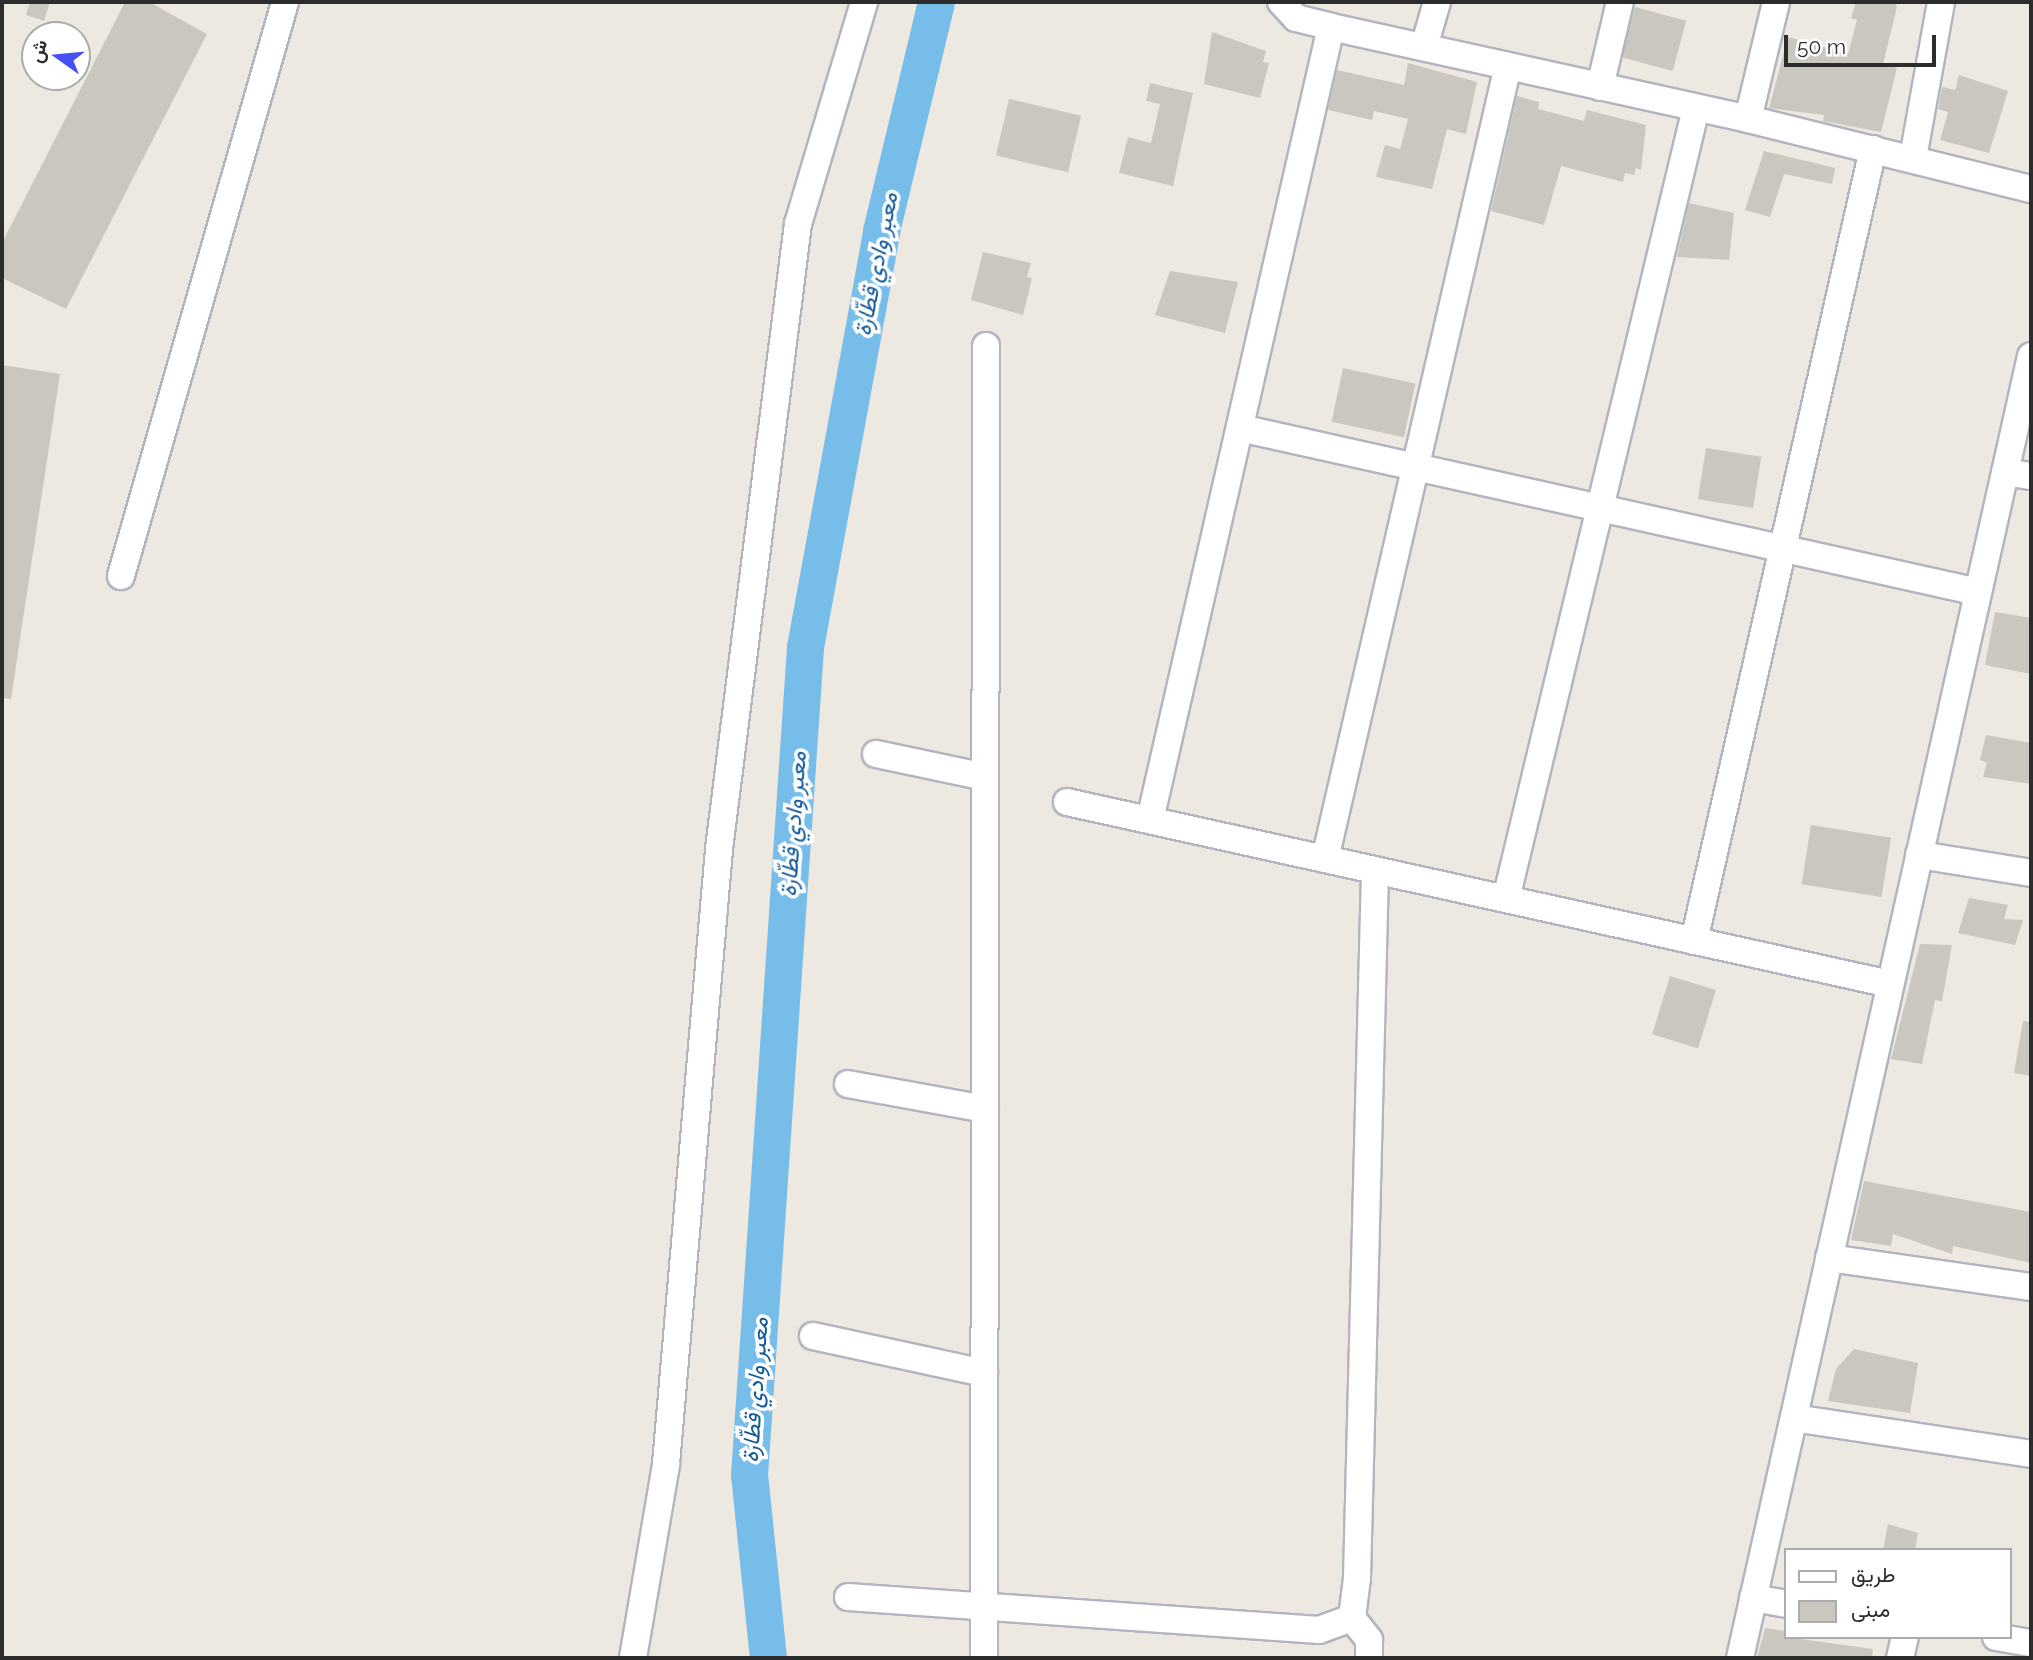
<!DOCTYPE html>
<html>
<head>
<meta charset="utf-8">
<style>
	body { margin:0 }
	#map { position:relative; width:2033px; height:1660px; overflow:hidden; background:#ede9e0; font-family:Raleway,Vazirmatn,sans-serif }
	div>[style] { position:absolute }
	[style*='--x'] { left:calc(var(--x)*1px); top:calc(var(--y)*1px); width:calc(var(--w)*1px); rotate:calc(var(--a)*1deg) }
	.river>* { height:37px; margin:-18.5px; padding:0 18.5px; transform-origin:18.5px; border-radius:18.5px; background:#77bdea }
	.building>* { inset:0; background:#c9c7be; transform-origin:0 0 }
	.roads { filter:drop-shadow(2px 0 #b3b4bf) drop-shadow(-2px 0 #b3b4bf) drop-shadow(0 2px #b3b4bf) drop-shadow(0 -2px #b3b4bf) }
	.minor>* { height:26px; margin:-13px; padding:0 13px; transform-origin:13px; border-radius:13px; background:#fff }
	span { translate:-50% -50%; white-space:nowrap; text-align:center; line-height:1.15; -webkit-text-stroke:7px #fff; paint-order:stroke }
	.water-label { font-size:23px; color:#135a9a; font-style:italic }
	.frame { position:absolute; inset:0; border:4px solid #2c2c2c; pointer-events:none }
	.legend { position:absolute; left:1784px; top:1548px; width:228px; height:91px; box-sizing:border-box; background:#fff; border:2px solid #ababab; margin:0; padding:9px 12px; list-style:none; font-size:21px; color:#2c2c2c }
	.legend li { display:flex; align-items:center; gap:14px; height:35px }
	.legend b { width:35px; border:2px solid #ababab }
	.north { position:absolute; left:21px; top:21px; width:70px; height:70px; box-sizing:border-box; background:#fff; border:2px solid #ababab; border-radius:50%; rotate:285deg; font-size:19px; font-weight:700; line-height:28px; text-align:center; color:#2c2c2c }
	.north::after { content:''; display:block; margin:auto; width:24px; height:32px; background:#4751f3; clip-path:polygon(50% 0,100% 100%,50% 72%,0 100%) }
	.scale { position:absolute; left:1784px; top:35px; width:152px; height:32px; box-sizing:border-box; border:4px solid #2c2c2c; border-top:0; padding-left:9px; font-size:21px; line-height:24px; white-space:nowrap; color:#2c2c2c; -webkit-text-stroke:5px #fff; paint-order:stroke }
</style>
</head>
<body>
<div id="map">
	<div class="river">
		<i style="--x:768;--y:1658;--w:184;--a:-95.9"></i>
		<i style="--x:749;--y:1475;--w:830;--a:-86.13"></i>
		<i style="--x:805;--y:647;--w:423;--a:-79.6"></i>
		<i style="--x:881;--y:231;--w:236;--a:-76.5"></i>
	</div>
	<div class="building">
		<i style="clip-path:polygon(30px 2px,50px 2px,44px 21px,26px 15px)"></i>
		<i style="clip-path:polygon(125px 2px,149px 2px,207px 34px,66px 309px,2px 278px,2px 243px)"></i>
		<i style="clip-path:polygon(1856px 2px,1895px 2px,1897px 7px,1883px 64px,1897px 68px,1881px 132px,1823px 121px,1824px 115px,1769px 108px,1788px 37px,1848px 54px,1857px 20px,1851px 18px)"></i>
		<i style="left:1635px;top:7px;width:53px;height:52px;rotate:15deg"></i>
		<i style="clip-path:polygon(1212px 32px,1266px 51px,1263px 62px,1269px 63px,1260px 98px,1204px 84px)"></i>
		<i style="clip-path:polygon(1408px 63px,1477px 82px,1466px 134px,1447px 129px,1432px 189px,1376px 177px,1385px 145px,1400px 149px,1408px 119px,1374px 111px,1372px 120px,1328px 110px,1337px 70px,1404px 85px)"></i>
		<i style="clip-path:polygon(1959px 75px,2008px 91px,1989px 153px,1940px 140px,1948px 112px,1938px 109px,1942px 87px,1955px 90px)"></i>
		<i style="clip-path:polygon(1150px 83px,1193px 93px,1173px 186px,1119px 173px,1128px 137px,1151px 143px,1160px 104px,1146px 101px)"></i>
		<i style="clip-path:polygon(1517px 96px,1539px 102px,1538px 109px,1584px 121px,1587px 110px,1646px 125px,1641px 170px,1636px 168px,1634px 175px,1625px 173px,1623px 182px,1561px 166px,1544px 225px,1491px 211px)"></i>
		<i style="left:1009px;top:99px;width:74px;height:58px;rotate:13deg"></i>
		<i style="clip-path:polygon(1764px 151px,1835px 168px,1832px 184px,1784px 174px,1770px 217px,1745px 210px)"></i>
		<i style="clip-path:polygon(1689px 203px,1734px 213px,1729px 260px,1677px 257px)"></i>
		<i style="clip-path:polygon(983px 252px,1031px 263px,1027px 277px,1032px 278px,1023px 315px,971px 300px)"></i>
		<i style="clip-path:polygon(1170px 271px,1238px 282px,1225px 333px,1155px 315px)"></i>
		<i style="clip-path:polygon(2px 365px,60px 374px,11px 699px,2px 698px)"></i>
		<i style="left:1343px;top:368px;width:74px;height:55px;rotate:12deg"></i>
		<i style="left:1706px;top:448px;width:56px;height:52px;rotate:9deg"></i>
		<i style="clip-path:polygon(1995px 612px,2031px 618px,2031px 674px,1985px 665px)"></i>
		<i style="clip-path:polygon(1986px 735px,2031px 743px,2031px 784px,1983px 777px,1987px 763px,1980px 760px)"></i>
		<i style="left:1811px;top:825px;width:81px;height:60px;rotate:9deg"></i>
		<i style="clip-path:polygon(1969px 898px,2008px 905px,2004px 919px,2023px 920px,2015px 945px,1958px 933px)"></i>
		<i style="clip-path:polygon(1920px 944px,1952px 945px,1942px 1001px,1935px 1000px,1922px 1064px,1891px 1059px)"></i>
		<i style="left:1670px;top:976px;width:48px;height:61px;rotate:17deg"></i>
		<i style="clip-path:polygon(2023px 1021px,2031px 1022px,2031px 1076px,2014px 1073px)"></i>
		<i style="clip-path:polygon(1864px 1181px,2031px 1212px,2031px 1263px,1953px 1246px,1952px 1254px,1893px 1234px,1891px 1246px,1851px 1240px)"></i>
		<i style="clip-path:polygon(1854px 1349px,1918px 1363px,1910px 1413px,1828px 1401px,1836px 1369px)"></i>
		<i style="clip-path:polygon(1888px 1524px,1918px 1533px,1915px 1550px,1883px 1550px)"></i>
		<i style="clip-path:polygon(1765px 1628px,1784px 1631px,1786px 1637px,1873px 1649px,1872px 1658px,1757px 1658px)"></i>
	</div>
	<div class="roads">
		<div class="minor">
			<i style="--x:1281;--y:2;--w:22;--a:47"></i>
			<i style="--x:1296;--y:18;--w:36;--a:14"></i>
			<i style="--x:1331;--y:27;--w:427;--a:12.4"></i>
			<i style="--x:1748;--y:119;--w:292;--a:13.9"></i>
			<i style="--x:1424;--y:47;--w:47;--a:-73.9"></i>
			<i style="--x:1600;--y:87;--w:87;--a:-76.8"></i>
			<i style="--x:1748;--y:119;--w:120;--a:-76.5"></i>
			<i style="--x:1913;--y:158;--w:158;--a:-79.8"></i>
			<i style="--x:1240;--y:428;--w:756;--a:12.53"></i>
			<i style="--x:2005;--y:472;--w:26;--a:9"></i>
			<i style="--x:121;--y:576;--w:597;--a:-74.05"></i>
			<i style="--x:876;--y:754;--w:111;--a:11.9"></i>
			<i style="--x:1067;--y:802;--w:843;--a:12.47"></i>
			<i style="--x:1150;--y:820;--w:813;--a:-77.14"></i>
			<i style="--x:1919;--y:855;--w:113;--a:9.1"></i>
			<i style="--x:1325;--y:859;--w:814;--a:-77.01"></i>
			<i style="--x:1506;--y:899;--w:813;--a:-76.49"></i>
			<i style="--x:1694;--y:941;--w:812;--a:-77.26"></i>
			<i style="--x:848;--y:1084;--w:139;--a:10.3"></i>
			<i style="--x:1829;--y:1258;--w:204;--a:8.2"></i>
			<i style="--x:813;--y:1336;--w:175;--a:12.2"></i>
			<i style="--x:1794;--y:1418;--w:240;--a:8.6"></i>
			<i style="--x:848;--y:1597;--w:472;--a:4"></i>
			<i style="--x:1319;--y:1630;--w:35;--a:-20"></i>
			<i style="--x:1352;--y:1618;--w:40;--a:-82.9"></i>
			<i style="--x:1357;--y:1578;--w:708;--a:-88.54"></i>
			<i style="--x:1753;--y:1598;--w:34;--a:10"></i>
			<i style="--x:1352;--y:1618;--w:28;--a:52"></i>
			<i style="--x:1369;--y:1640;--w:18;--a:90"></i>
			<i style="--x:1996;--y:1637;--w:36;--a:10"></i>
			<i style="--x:633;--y:1658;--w:197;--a:-80.3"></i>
			<i style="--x:666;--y:1464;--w:617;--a:-85.07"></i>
			<i style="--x:719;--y:849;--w:630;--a:-82.8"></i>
			<i style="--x:798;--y:224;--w:232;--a:-73.4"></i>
			<i style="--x:984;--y:1658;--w:1312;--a:-89.91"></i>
			<i style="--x:1740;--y:1658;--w:1334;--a:-77.4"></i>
			<i style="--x:1900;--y:1658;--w:22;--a:-77"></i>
		</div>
	</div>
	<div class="water-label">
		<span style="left:876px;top:264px;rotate:-79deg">معبر وادي قطّارة</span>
		<span style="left:793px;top:824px;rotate:-86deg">معبر وادي قطّارة</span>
		<span style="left:755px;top:1390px;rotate:-86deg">معبر وادي قطّارة</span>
	</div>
	<div class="frame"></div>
	<ul class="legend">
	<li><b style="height:9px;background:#fff"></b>طريق</li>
	<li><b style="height:19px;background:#c9c7be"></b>مبنى</li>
	</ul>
	<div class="north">ش</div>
	<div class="scale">50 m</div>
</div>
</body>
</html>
